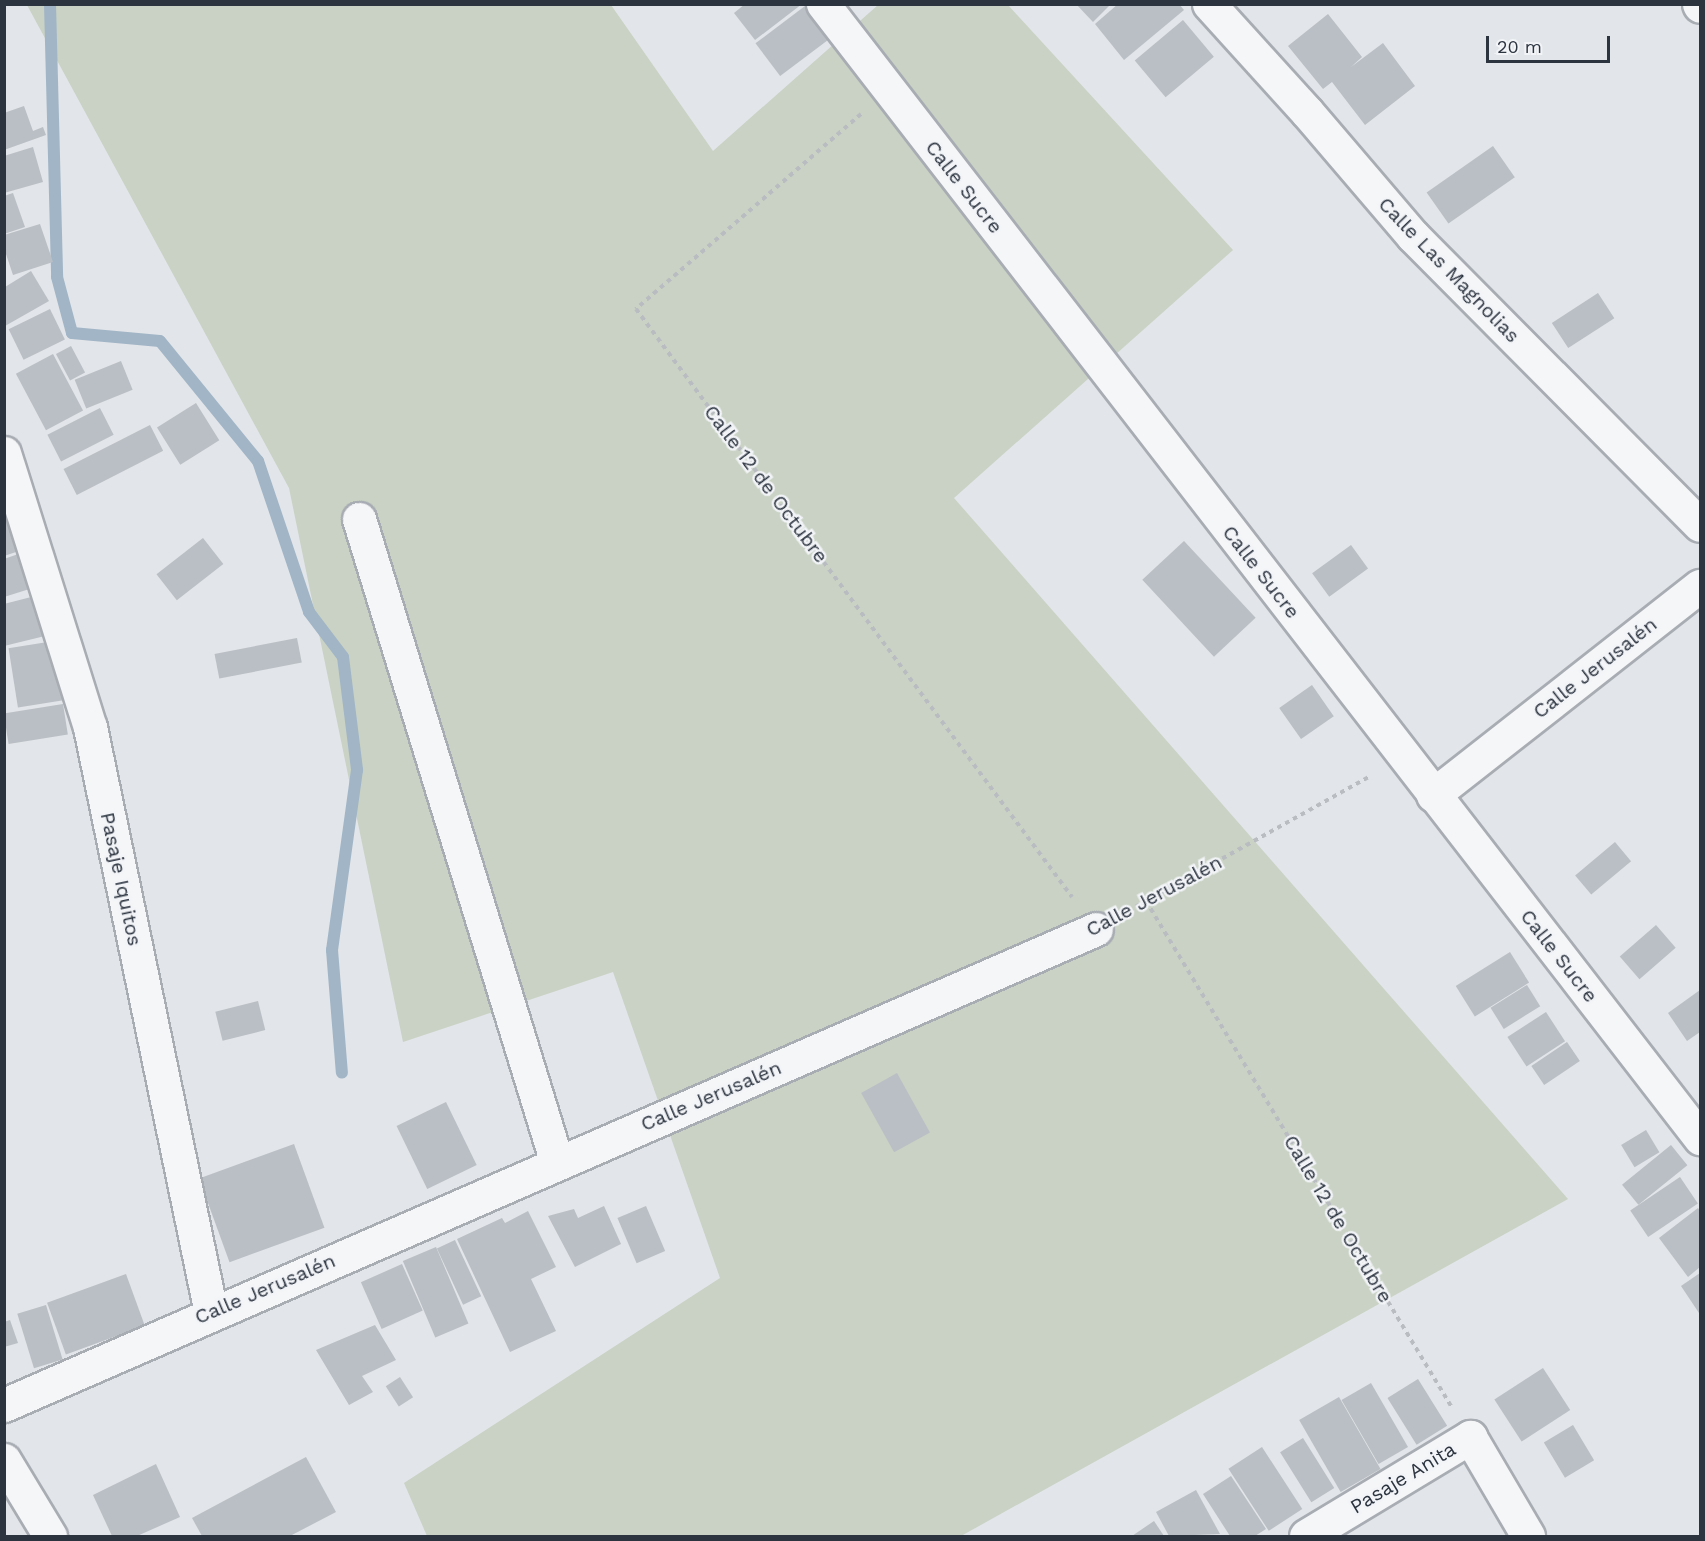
<!DOCTYPE html>
<html>
<head>
<meta charset="utf-8">
<style>
	body { margin:0 }
	#map { position:relative; width:1705px; height:1541px; overflow:hidden; background:#e2e5e9; font-family:"Work Sans",sans-serif }
	div>[style] { position:absolute }
	[style*='--x'] { left:calc(var(--x)*1px); top:calc(var(--y)*1px); width:calc(var(--w)*1px); rotate:calc(var(--a)*1deg) }
	.green>* { inset:0; background:#c9d2c4 }
	.stream>* { height:12px; margin:-6px; padding:0 6px; transform-origin:6px; border-radius:6px; background:#a1b5c6 }
	.building>* { inset:0; background:#babfc5; transform-origin:0 0 }
	.path>* { height:4px; margin-top:-2px; transform-origin:0; background:repeating-linear-gradient(90deg,#b9bcc1 0 4.5px,transparent 0 9px) }
	.roads { filter:drop-shadow(2px 0 #a8acb3) drop-shadow(-2px 0 #a8acb3) drop-shadow(0 2px #a8acb3) drop-shadow(0 -2px #a8acb3) }
	.minor>* { height:33px; margin:-16.5px; padding:0 16.5px; transform-origin:16.5px; border-radius:16.5px; background:#f5f6f8 }
	span { translate:-50% -50%; white-space:nowrap; text-align:center; line-height:1.15; -webkit-text-stroke:5px #f2f4f7; paint-order:stroke }
	.street-label { font-size:20px; color:#2c3440 }
	.frame { position:absolute; inset:0; border:6px solid #2c3440; pointer-events:none }
	.scale { position:absolute; left:1486px; top:36px; width:124px; height:27px; box-sizing:border-box; border:3px solid #2c3440; border-top:0; padding-left:8px; font-size:18px; line-height:21px; white-space:nowrap; color:#2c3440; -webkit-text-stroke:4px #f2f4f7; paint-order:stroke }
</style>
</head>
<body>
<div id="map">
	<div class="green">
		<i style="clip-path:polygon(27px 5px,611px 5px,713px 151px,878px 5px,1008px 5px,1233px 250px,954px 498px,1568px 1199px,961px 1536px,427px 1536px,404px 1483px,720px 1278px,613px 972px,403px 1042px,289px 488px)"></i>
	</div>
	<div class="stream">
		<i style="--x:50;--y:4;--w:273;--a:88.5"></i>
		<i style="--x:57;--y:277;--w:58;--a:75"></i>
		<i style="--x:72;--y:333;--w:88;--a:5.2"></i>
		<i style="--x:160;--y:341;--w:155;--a:50.8"></i>
		<i style="--x:258;--y:461;--w:159;--a:71.3"></i>
		<i style="--x:309;--y:612;--w:56;--a:52.9"></i>
		<i style="--x:343;--y:657;--w:114;--a:82.9"></i>
		<i style="--x:357;--y:770;--w:182;--a:97.9"></i>
		<i style="--x:332;--y:950;--w:123;--a:85.4"></i>
	</div>
	<div class="building">
		<i style="clip-path:polygon(745px 4px,802px 4px,755px 40px,734px 13px)"></i>
		<i style="clip-path:polygon(1076px 4px,1111px 4px,1093px 22px)"></i>
		<i style="clip-path:polygon(1118px 4px,1179px 4px,1184px 10px,1124px 60px,1095px 24px)"></i>
		<i style="left:805px;top:6px;width:41px;height:62px;rotate:53deg"></i>
		<i style="clip-path:polygon(1328px 14px,1362px 57px,1351px 67px,1383px 43px,1415px 86px,1365px 125px,1332px 82px,1323px 89px,1288px 46px)"></i>
		<i style="left:1183px;top:20px;width:48px;height:63px;rotate:50deg"></i>
		<i style="clip-path:polygon(24px 106px,33px 131px,43px 127px,46px 135px,4px 150px,4px 113px)"></i>
		<i style="left:1493px;top:146px;width:38px;height:81px;rotate:55deg"></i>
		<i style="clip-path:polygon(33px 147px,43px 182px,4px 193px,4px 156px)"></i>
		<i style="clip-path:polygon(13px 193px,25px 227px,4px 234px,4px 196px)"></i>
		<i style="clip-path:polygon(40px 224px,53px 262px,13px 275px,4px 248px,4px 235px)"></i>
		<i style="clip-path:polygon(31px 271px,49px 301px,5px 326px,5px 287px)"></i>
		<i style="left:1598px;top:293px;width:30px;height:55px;rotate:57deg"></i>
		<i style="left:50px;top:309px;width:34px;height:46px;rotate:64deg"></i>
		<i style="left:71px;top:346px;width:30px;height:17px;rotate:62deg"></i>
		<i style="left:53px;top:354px;width:64px;height:42px;rotate:62deg"></i>
		<i style="left:121px;top:361px;width:31px;height:50px;rotate:68deg"></i>
		<i style="left:196px;top:403px;width:44px;height:46px;rotate:58deg"></i>
		<i style="left:100px;top:408px;width:30px;height:59px;rotate:63deg"></i>
		<i style="left:150px;top:425px;width:29px;height:97px;rotate:63deg"></i>
		<i style="clip-path:polygon(12px 521px,22px 550px,4px 556px,4px 523px)"></i>
		<i style="left:203px;top:538px;width:33px;height:59px;rotate:52deg"></i>
		<i style="left:1184px;top:541px;width:105px;height:57px;rotate:47deg"></i>
		<i style="left:1351px;top:545px;width:29px;height:48px;rotate:54deg"></i>
		<i style="clip-path:polygon(27px 551px,39px 586px,4px 597px,4px 559px)"></i>
		<i style="clip-path:polygon(39px 595px,49px 635px,4px 646px,4px 604px)"></i>
		<i style="left:297px;top:638px;width:25px;height:84px;rotate:79deg"></i>
		<i style="left:54px;top:641px;width:60px;height:46px;rotate:81deg"></i>
		<i style="left:1312px;top:685px;width:38px;height:40px;rotate:55deg"></i>
		<i style="left:63px;top:704px;width:31px;height:60px;rotate:81deg"></i>
		<i style="left:1615px;top:842px;width:25px;height:52px;rotate:50deg"></i>
		<i style="left:1656px;top:925px;width:30px;height:48px;rotate:49deg"></i>
		<i style="left:1510px;top:952px;width:36px;height:64px;rotate:58deg"></i>
		<i style="left:1527px;top:985px;width:25px;height:43px;rotate:58deg"></i>
		<i style="clip-path:polygon(1700px 990px,1700px 1032px,1687px 1041px,1668px 1013px)"></i>
		<i style="left:258px;top:1001px;width:30px;height:44px;rotate:76deg"></i>
		<i style="left:1546px;top:1012px;width:35px;height:46px;rotate:57deg"></i>
		<i style="left:1567px;top:1042px;width:23px;height:43px;rotate:56deg"></i>
		<i style="left:897px;top:1073px;width:68px;height:41px;rotate:61deg"></i>
		<i style="left:446px;top:1102px;width:70px;height:55px;rotate:64deg"></i>
		<i style="left:1646px;top:1130px;width:26px;height:29px;rotate:59deg"></i>
		<i style="left:294px;top:1144px;width:89px;height:101px;rotate:70deg"></i>
		<i style="left:1671px;top:1145px;width:26px;height:63px;rotate:51deg"></i>
		<i style="left:1680px;top:1177px;width:32px;height:60px;rotate:56deg"></i>
		<i style="clip-path:polygon(604px 1206px,621px 1244px,575px 1267px,548px 1216px,574px 1209px,578px 1218px)"></i>
		<i style="left:646px;top:1206px;width:49px;height:31px;rotate:67deg"></i>
		<i style="clip-path:polygon(1698px 1208px,1700px 1211px,1700px 1267px,1688px 1277px,1659px 1238px)"></i>
		<i style="clip-path:polygon(528px 1211px,556px 1267px,531px 1279px,556px 1331px,510px 1352px,457px 1239px,502px 1218px,505px 1223px)"></i>
		<i style="left:455px;top:1240px;width:62px;height:20px;rotate:65deg"></i>
		<i style="left:436px;top:1247px;width:83px;height:36px;rotate:67deg"></i>
		<i style="left:402px;top:1264px;width:51px;height:45px;rotate:66deg"></i>
		<i style="clip-path:polygon(1700px 1273px,1700px 1311px,1699px 1313px,1681px 1286px)"></i>
		<i style="left:126px;top:1274px;width:55px;height:84px;rotate:70deg"></i>
		<i style="left:46px;top:1305px;width:57px;height:30px;rotate:73deg"></i>
		<i style="clip-path:polygon(10px 1320px,18px 1343px,4px 1347px,4px 1322px)"></i>
		<i style="clip-path:polygon(375px 1325px,396px 1360px,362px 1376px,373px 1392px,349px 1405px,316px 1350px)"></i>
		<i style="left:1543px;top:1368px;width:50px;height:58px;rotate:57deg"></i>
		<i style="left:400px;top:1377px;width:24px;height:17px;rotate:57deg"></i>
		<i style="left:1418px;top:1379px;width:55px;height:36px;rotate:58deg"></i>
		<i style="left:1371px;top:1383px;width:74px;height:34px;rotate:60deg"></i>
		<i style="left:1339px;top:1397px;width:83px;height:46px;rotate:60deg"></i>
		<i style="left:1573px;top:1425px;width:41px;height:34px;rotate:59deg"></i>
		<i style="left:1303px;top:1438px;width:59px;height:27px;rotate:58deg"></i>
		<i style="left:1262px;top:1447px;width:74px;height:40px;rotate:57deg"></i>
		<i style="clip-path:polygon(306px 1457px,336px 1512px,290px 1536px,202px 1536px,192px 1518px)"></i>
		<i style="clip-path:polygon(156px 1464px,180px 1517px,137px 1536px,112px 1536px,93px 1495px)"></i>
		<i style="clip-path:polygon(1231px 1476px,1266px 1529px,1255px 1536px,1230px 1536px,1203px 1494px)"></i>
		<i style="clip-path:polygon(1196px 1490px,1220px 1534px,1169px 1536px,1156px 1512px)"></i>
		<i style="clip-path:polygon(1154px 1521px,1164px 1536px,1132px 1536px)"></i>
	</div>
	<div class="path">
		<i style="--x:861;--y:114;--w:298;--a:139.1"></i>
		<i style="--x:636;--y:309;--w:732;--a:53.44"></i>
		<i style="--x:1146;--y:901;--w:590;--a:58.87"></i>
		<i style="--x:1128;--y:911;--w:278;--a:-29.1"></i>
	</div>
	<div class="roads">
		<div class="minor">
			<i style="--x:823;--y:4;--w:1434;--a:52.28"></i>
			<i style="--x:1209;--y:4;--w:146;--a:47.8"></i>
			<i style="--x:1307;--y:112;--w:163;--a:49.5"></i>
			<i style="--x:1413;--y:236;--w:407;--a:45.2"></i>
			<i style="--x:1699;--y:4;--w:2;--a:63"></i>
			<i style="--x:4;--y:453;--w:287;--a:72.6"></i>
			<i style="--x:90;--y:727;--w:598;--a:78.33"></i>
			<i style="--x:359;--y:519;--w:674;--a:72.91"></i>
			<i style="--x:1433;--y:795;--w:339;--a:-38.1"></i>
			<i style="--x:4;--y:1405;--w:1191;--a:-23.55"></i>
			<i style="--x:4;--y:1460;--w:89;--a:58.8"></i>
			<i style="--x:1306;--y:1536;--w:192;--a:-31.1"></i>
			<i style="--x:1470;--y:1437;--w:115;--a:59.6"></i>
		</div>
	</div>
	<div class="street-label">
		<span style="left:964px;top:187px;rotate:52deg">Calle Sucre</span>
		<span style="left:1449px;top:270px;rotate:46deg">Calle Las Magnolias</span>
		<span style="left:766px;top:484px;rotate:53deg">Calle 12 de Octubre</span>
		<span style="left:1261px;top:572px;rotate:52deg">Calle Sucre</span>
		<span style="left:1595px;top:668px;rotate:-38deg">Calle Jerusalén</span>
		<span style="left:121px;top:879px;rotate:78deg">Pasaje Iquitos</span>
		<span style="left:1154px;top:896px;rotate:-28deg">Calle Jerusalén</span>
		<span style="left:1559px;top:956px;rotate:52deg">Calle Sucre</span>
		<span style="left:711px;top:1096px;rotate:-23deg">Calle Jerusalén</span>
		<span style="left:1338px;top:1219px;rotate:59deg">Calle 12 de Octubre</span>
		<span style="left:265px;top:1289px;rotate:-23deg">Calle Jerusalén</span>
		<span style="left:1403px;top:1478px;rotate:-31deg">Pasaje Anita</span>
	</div>
	<div class="frame"></div>
	<div class="scale">20 m</div>
</div>
</body>
</html>
